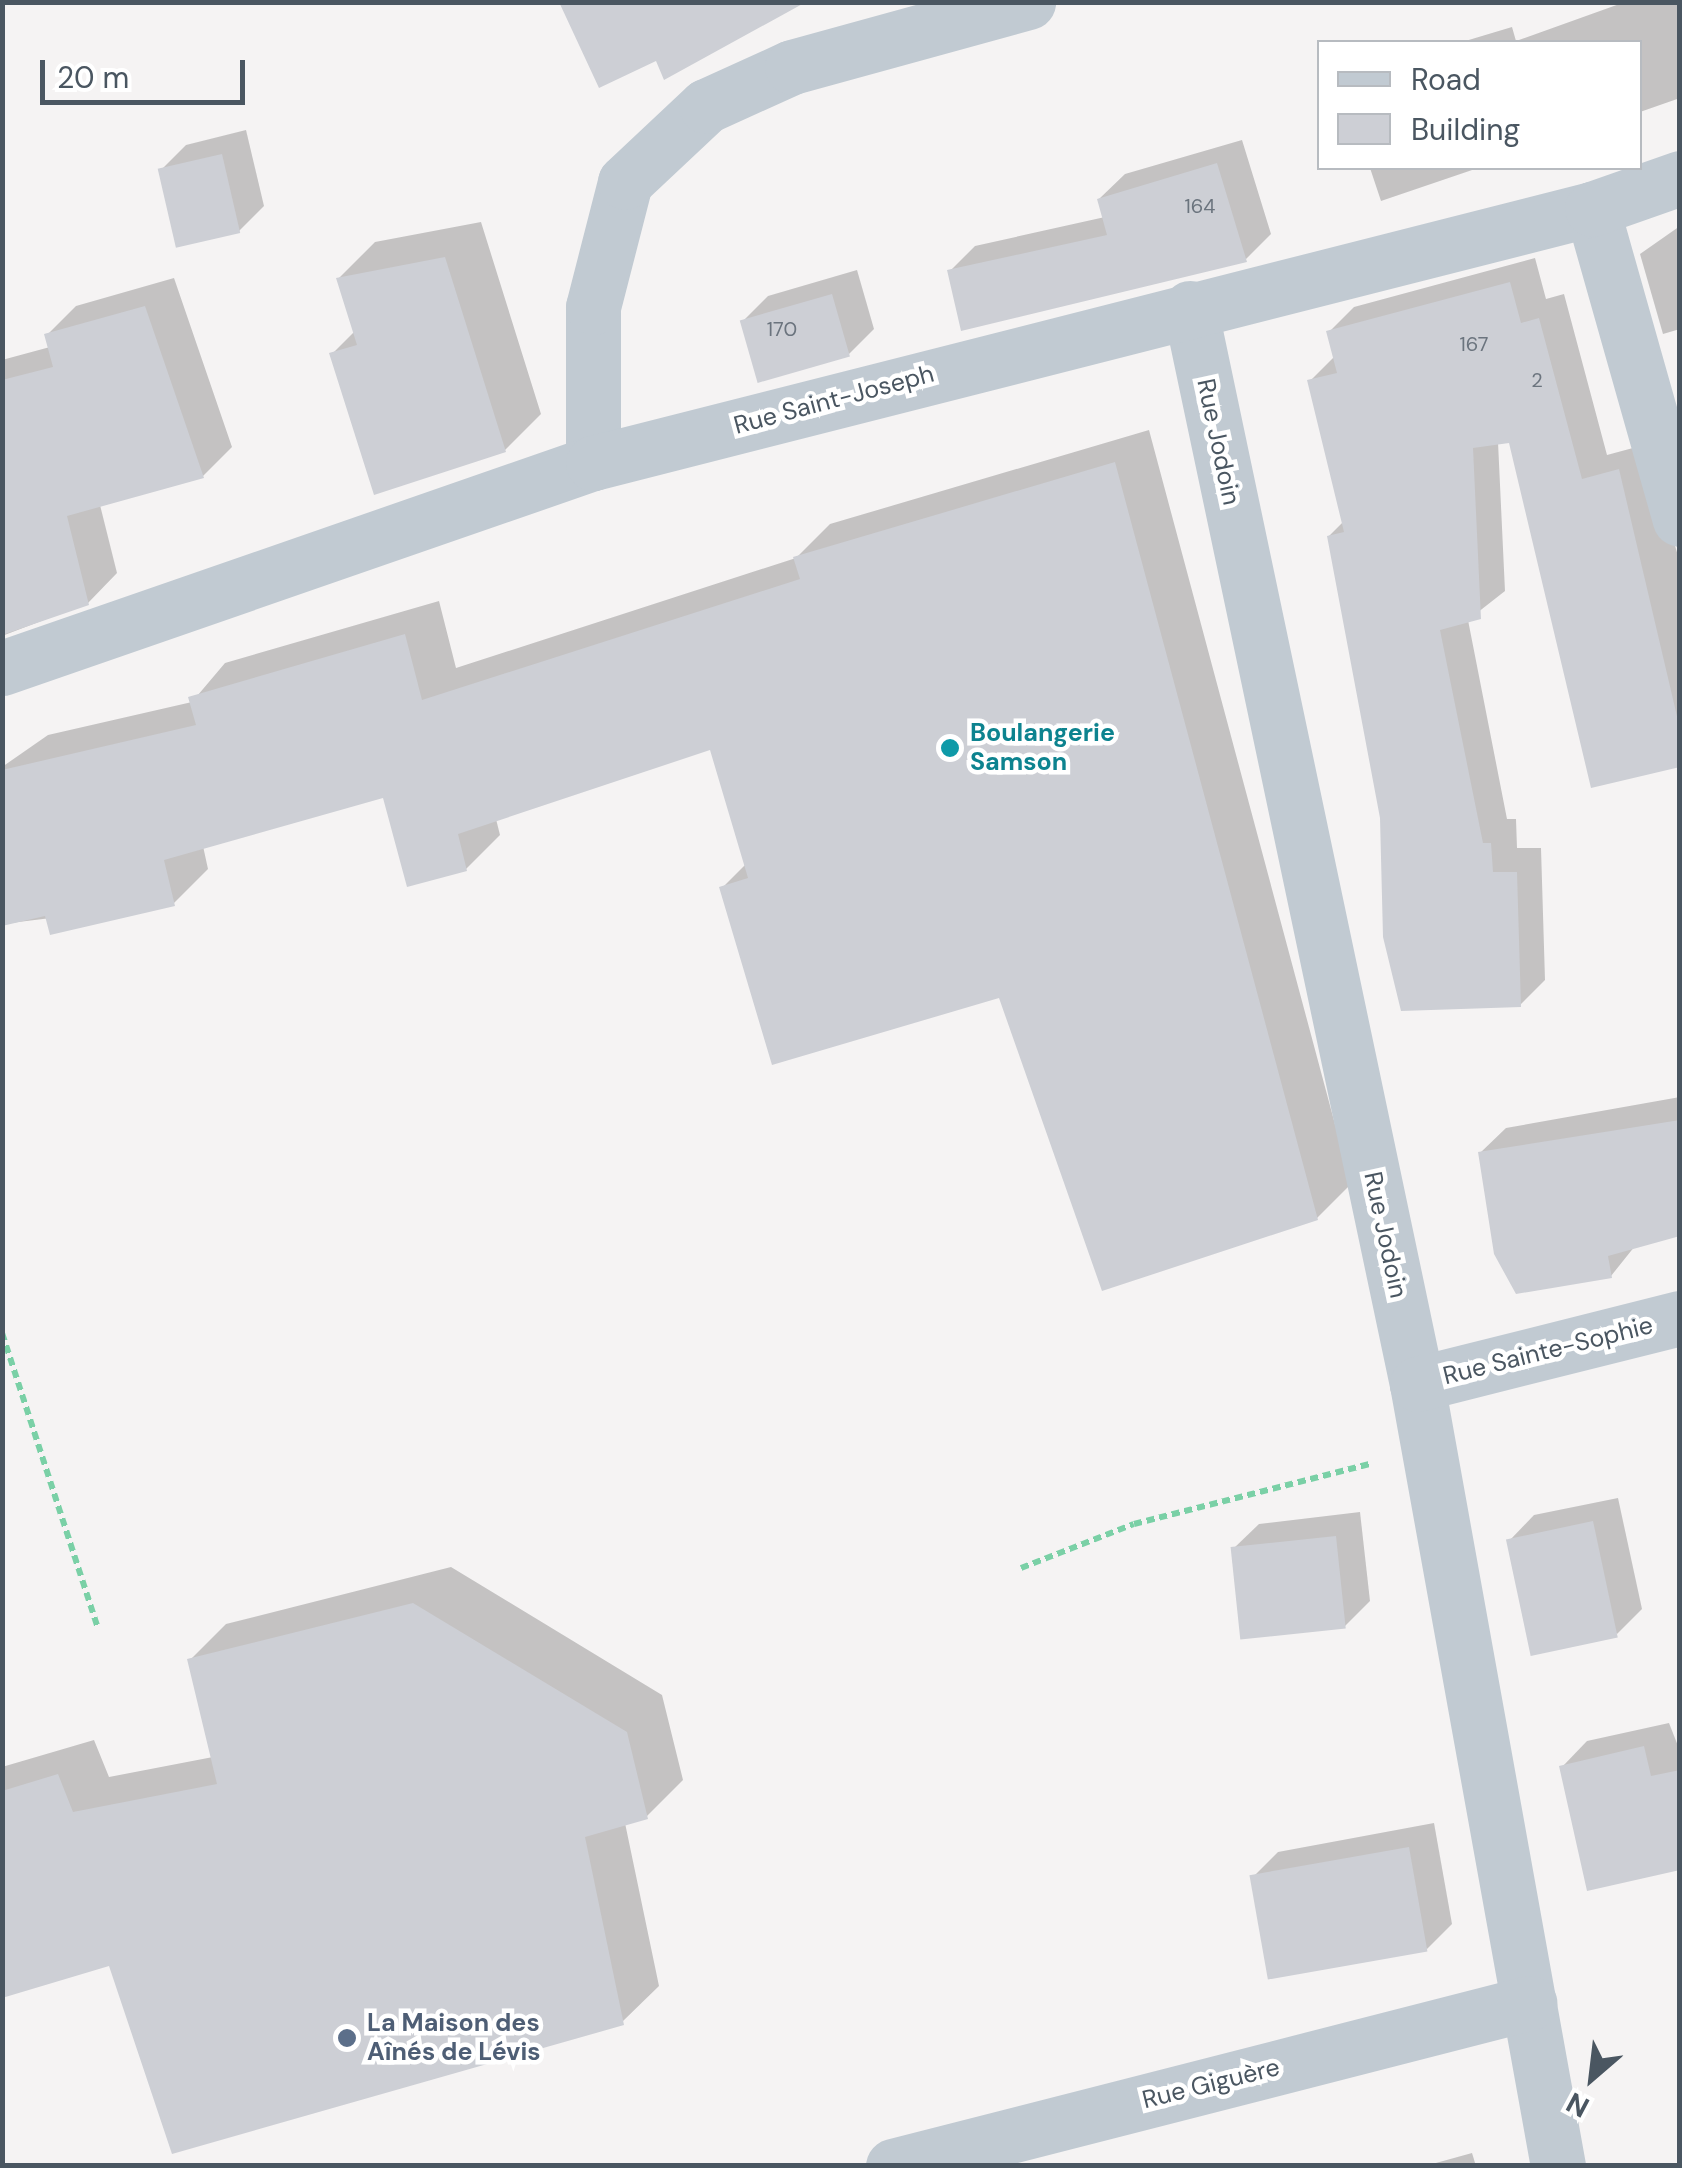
<!DOCTYPE html>
<html>
<head>
<meta charset="utf-8">
<style>
	body { margin:0 }
	#map { position:relative; width:1682px; height:2168px; overflow:hidden; background:#f5f3f3; font-family:"DM Sans",sans-serif }
	div>[style] { position:absolute }
	[style*='--x'] { left:calc(var(--x)*1px); top:calc(var(--y)*1px); width:calc(var(--w)*1px); rotate:calc(var(--a)*1deg) }
	.shadow>* { inset:0; background:#0003 }
	.building>* { inset:0; background:#cdcfd5; transform-origin:0 0 }
	.path>* { height:6px; margin-top:-3px; transform-origin:0; background:repeating-linear-gradient(90deg,#7ad0a6 0 8px,transparent 0 13px) }
	.minor>* { height:55px; margin:-27.5px; padding:0 27.5px; transform-origin:27.5px; border-radius:27.5px; background:#c1cad2 }
	.tertiary>* { height:55px; margin:-27.5px; padding:0 27.5px; transform-origin:27.5px; border-radius:27.5px; background:#c1cad2 }
	.dots>* { width:28px; height:28px; translate:-50% -50%; box-sizing:border-box; border:5px solid #fff; border-radius:50% }
	span { translate:-50% -50%; white-space:nowrap; text-align:center; line-height:1.15; -webkit-text-stroke:9px #fff; paint-order:stroke }
	.number-label { font-size:20px; color:#6b747e }
	.number-label span { -webkit-text-stroke-width:0 }
	.street-label { font-size:25px; color:#4a5661 }
	.culture-label { font-size:25px; color:#0d838f; font-weight:700 }
	.left { translate:0 -50%; text-align:left }
	.service-label { font-size:25px; color:#4e5e75; font-weight:700 }
	.frame { position:absolute; inset:0; border:5px solid #4a5661; pointer-events:none }
	.legend { position:absolute; left:1317px; top:40px; width:325px; height:130px; box-sizing:border-box; background:#fff; border:2px solid #b7bbc0; margin:0; padding:12px 18px; list-style:none; font-size:30px; color:#4a5661 }
	.legend li { display:flex; align-items:center; gap:20px; height:50px }
	.legend b { width:50px; border:2px solid #b7bbc0 }
	.north { position:absolute; left:1542px; top:2028px; width:100px; height:100px; -webkit-text-stroke:8px #fff; paint-order:stroke; rotate:208deg; font-size:28px; font-weight:700; line-height:40px; text-align:center; color:#4a5661 }
	.north::after { content:''; display:block; margin:auto; width:35px; height:45px; background:#4a5661; clip-path:polygon(50% 0,100% 100%,50% 72%,0 100%) }
	.scale { position:absolute; left:40px; top:60px; width:205px; height:45px; box-sizing:border-box; border:5px solid #4a5661; border-top:0; padding-left:12px; font-size:30px; line-height:35px; white-space:nowrap; color:#4a5661; -webkit-text-stroke:8px #fff; paint-order:stroke }
</style>
</head>
<body>
<div id="map">
	<div class="shadow">
		<i style="clip-path:polygon(1625px 2px,1680px 2px,1680px 98px,1640px 112px,1640px 42px,1462px 42px,1512px 27px,1516px 41px)"></i>
		<i style="clip-path:polygon(246px 130px,264px 206px,239px 231px,161px 170px,186px 145px)"></i>
		<i style="clip-path:polygon(1242px 140px,1271px 234px,1245px 260px,950px 271px,975px 246px,1105px 217px,1099px 199px,1125px 174px)"></i>
		<i style="clip-path:polygon(1370px 168px,1478px 168px,1381px 201px)"></i>
		<i style="clip-path:polygon(481px 222px,541px 414px,505px 450px,332px 354px,355px 331px,339px 278px,375px 242px)"></i>
		<i style="clip-path:polygon(1680px 226px,1680px 329px,1663px 334px,1640px 254px)"></i>
		<i style="clip-path:polygon(1535px 258px,1546px 299px,1564px 294px,1607px 455px,1644px 445px,1680px 562px,1680px 765px,1511px 440px,1498px 442px,1505px 591px,1468px 620px,1507px 819px,1516px 819px,1517px 848px,1541px 848px,1545px 980px,1520px 1005px,1382px 818px,1329px 536px,1344px 521px,1310px 381px,1335px 356px,1329px 332px,1354px 307px)"></i>
		<i style="clip-path:polygon(857px 270px,874px 329px,849px 354px,743px 321px,768px 296px)"></i>
		<i style="clip-path:polygon(174px 278px,232px 447px,203px 476px,100px 505px,117px 573px,88px 603px,2px 636px,2px 360px,50px 347px,47px 335px,76px 306px)"></i>
		<i style="clip-path:polygon(1149px 430px,1351px 1184px,1317px 1218px,1001px 995px,722px 888px,746px 864px,711px 747px,496px 819px,500px 835px,466px 869px,385px 795px,203px 846px,208px 869px,174px 903px,2px 924px,2px 767px,48px 735px,192px 702px,225px 663px,439px 601px,456px 668px,796px 558px,830px 524px)"></i>
		<i style="clip-path:polygon(1680px 1097px,1680px 1233px,1635px 1246px,1611px 1276px,1480px 1153px,1506px 1128px)"></i>
		<i style="clip-path:polygon(1618px 1498px,1642px 1609px,1617px 1634px,1509px 1541px,1534px 1515px)"></i>
		<i style="clip-path:polygon(1360px 1512px,1370px 1601px,1345px 1626px,1233px 1549px,1259px 1524px)"></i>
		<i style="clip-path:polygon(451px 1567px,662px 1695px,683px 1780px,646px 1817px,625px 1823px,659px 1986px,622px 2022px,111px 1963px,2px 1996px,2px 1767px,94px 1740px,109px 1777px,213px 1757px,190px 1660px,226px 1624px)"></i>
		<i style="clip-path:polygon(1669px 1723px,1680px 1751px,1680px 1867px,1562px 1767px,1587px 1741px)"></i>
		<i style="clip-path:polygon(1434px 1823px,1452px 1924px,1427px 1949px,1253px 1877px,1278px 1852px)"></i>
		<i style="clip-path:polygon(1472px 2153px,1476px 2166px,1425px 2166px)"></i>
	</div>
	<div class="building">
		<i style="clip-path:polygon(559px 2px,806px 2px,664px 80px,656px 61px,599px 88px)"></i>
		<i style="left:222px;top:154px;width:81px;height:66px;rotate:77deg"></i>
		<i style="clip-path:polygon(1217px 163px,1247px 262px,961px 331px,947px 270px,1107px 235px,1097px 199px)"></i>
		<i style="clip-path:polygon(445px 257px,506px 452px,374px 495px,329px 353px,357px 345px,336px 278px)"></i>
		<i style="clip-path:polygon(1510px 282px,1521px 323px,1539px 318px,1582px 479px,1619px 469px,1680px 729px,1680px 767px,1591px 788px,1509px 443px,1473px 448px,1481px 619px,1440px 630px,1483px 843px,1491px 843px,1493px 872px,1517px 872px,1521px 1007px,1401px 1011px,1383px 937px,1380px 818px,1327px 536px,1344px 532px,1307px 380px,1337px 373px,1326px 331px)"></i>
		<i style="left:832px;top:294px;width:65px;height:96px;rotate:74deg"></i>
		<i style="clip-path:polygon(145px 306px,204px 478px,67px 516px,89px 605px,2px 635px,2px 380px,53px 367px,44px 334px)"></i>
		<i style="clip-path:polygon(1115px 462px,1318px 1220px,1102px 1291px,999px 998px,772px 1065px,719px 887px,748px 878px,710px 750px,458px 834px,467px 871px,407px 887px,383px 798px,164px 860px,175px 906px,50px 935px,45px 916px,2px 926px,2px 770px,196px 725px,188px 697px,405px 634px,422px 700px,800px 579px,793px 557px)"></i>
		<i style="clip-path:polygon(1680px 1120px,1680px 1236px,1608px 1256px,1612px 1278px,1516px 1294px,1494px 1254px,1478px 1152px)"></i>
		<i style="left:1593px;top:1521px;width:119px;height:89px;rotate:78deg"></i>
		<i style="left:1336px;top:1536px;width:93px;height:106px;rotate:84deg"></i>
		<i style="clip-path:polygon(413px 1603px,627px 1732px,648px 1819px,585px 1837px,624px 2025px,172px 2154px,109px 1966px,2px 1998px,2px 1791px,58px 1774px,73px 1812px,217px 1784px,187px 1659px)"></i>
		<i style="clip-path:polygon(1644px 1746px,1651px 1776px,1680px 1770px,1680px 1870px,1587px 1891px,1559px 1766px)"></i>
		<i style="left:1409px;top:1847px;width:106px;height:162px;rotate:80deg"></i>
	</div>
	<div class="path">
		<i style="--x:2;--y:1333;--w:308;--a:72"></i>
		<i style="--x:1021;--y:1568;--w:121;--a:-21.3"></i>
		<i style="--x:1134;--y:1524;--w:243;--a:-14.3"></i>
	</div>
	<div class="minor">
		<i style="--x:1592;--y:209;--w:322;--a:74.2"></i>
		<i style="--x:1190;--y:308;--w:1100;--a:78.09"></i>
		<i style="--x:1417;--y:1384;--w:795;--a:79.78"></i>
		<i style="--x:593;--y:463;--w:156;--a:-90"></i>
		<i style="--x:593;--y:307;--w:129;--a:-75.6"></i>
		<i style="--x:625;--y:182;--w:111;--a:-43.2"></i>
		<i style="--x:706;--y:106;--w:94;--a:-24.4"></i>
		<i style="--x:792;--y:67;--w:245;--a:-15.4"></i>
		<i style="--x:1417;--y:1384;--w:271;--a:-14.1"></i>
		<i style="--x:893;--y:2166;--w:657;--a:-14.37"></i>
	</div>
	<div class="tertiary">
		<i style="--x:2;--y:668;--w:626;--a:-19.13"></i>
		<i style="--x:593;--y:463;--w:1031;--a:-14.27"></i>
		<i style="--x:1592;--y:209;--w:93;--a:-19.4"></i>
	</div>
	<div class="dots">
		<i style="left:950px;top:748px;background:#0f9aa8"></i>
		<i style="left:347px;top:2038px;background:#5c6f8a"></i>
	</div>
	<div class="number-label">
		<span style="left:1200px;top:206px">164</span>
		<span style="left:782px;top:329px">170</span>
		<span style="left:1474px;top:344px">167</span>
		<span style="left:1537px;top:380px">2</span>
	</div>
	<div class="street-label">
		<span style="left:834px;top:400px;rotate:-15deg">Rue Saint-Joseph</span>
		<span style="left:1218px;top:442px;rotate:78deg">Rue Jodoin</span>
		<span style="left:1385px;top:1235px;rotate:78deg">Rue Jodoin</span>
		<span style="left:1548px;top:1351px;rotate:-14deg">Rue Sainte-Sophie</span>
		<span style="left:1211px;top:2084px;rotate:-14deg">Rue Giguère</span>
	</div>
	<div class="culture-label">
		<span class="left" style="left:970px;top:748px">Boulangerie<br>Samson</span>
	</div>
	<div class="service-label">
		<span class="left" style="left:367px;top:2038px">La Maison des<br>Aînés de Lévis</span>
	</div>
	<div class="frame"></div>
	<ul class="legend">
	<li><b style="height:12px;background:#c1cad2"></b>Road</li>
	<li><b style="height:28px;background:#cdcfd5"></b>Building</li>
	</ul>
	<div class="north">N</div>
	<div class="scale">20 m</div>
</div>
</body>
</html>
